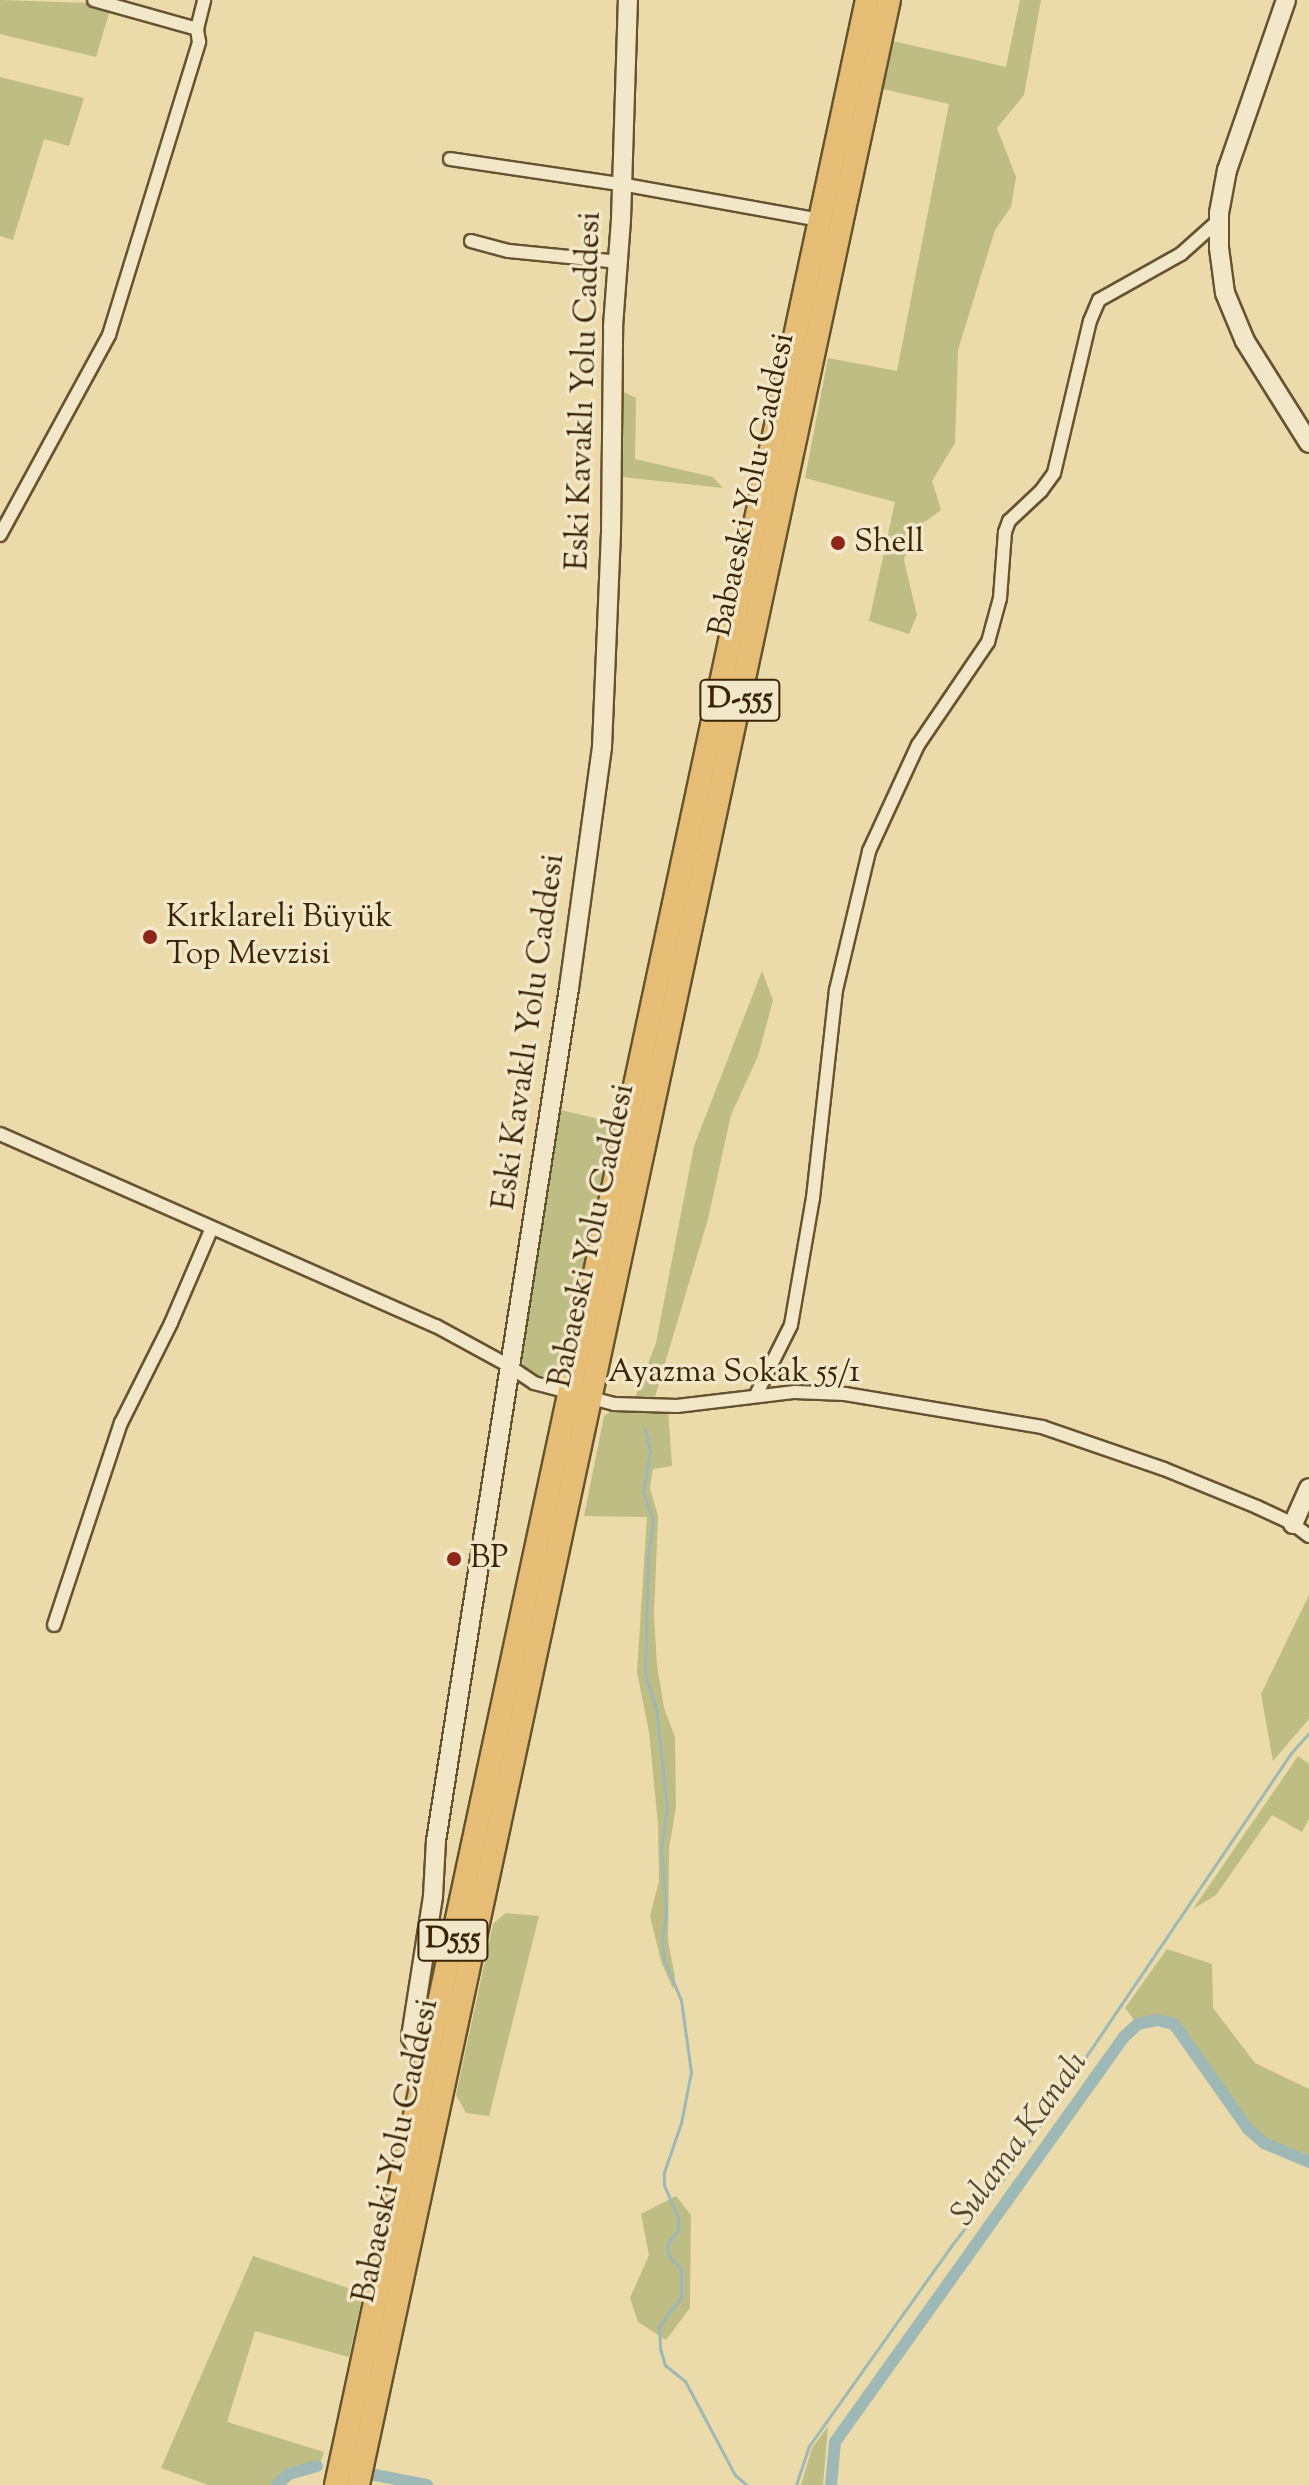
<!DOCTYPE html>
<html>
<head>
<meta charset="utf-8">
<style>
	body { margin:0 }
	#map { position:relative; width:1309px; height:2485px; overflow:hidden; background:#ebdaaa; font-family:"Sorts Mill Goudy",serif }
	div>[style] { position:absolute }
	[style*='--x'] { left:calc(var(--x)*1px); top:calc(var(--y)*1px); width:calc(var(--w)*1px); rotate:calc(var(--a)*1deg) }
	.green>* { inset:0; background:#bebd84 }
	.stream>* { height:3px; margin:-1.5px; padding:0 1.5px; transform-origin:1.5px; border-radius:1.5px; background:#9eb8b5 }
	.canal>* { height:12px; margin:-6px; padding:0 6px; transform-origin:6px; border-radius:6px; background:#9eb8b5 }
	.roads { filter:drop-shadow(2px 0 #665330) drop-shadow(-2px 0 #665330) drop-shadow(0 2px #665330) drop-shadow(0 -2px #665330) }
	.street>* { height:12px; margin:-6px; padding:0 6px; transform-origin:6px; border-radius:6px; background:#f2e7c8 }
	.secondary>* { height:18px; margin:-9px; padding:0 9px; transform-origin:9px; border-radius:9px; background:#f2e7c8 }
	.highway>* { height:22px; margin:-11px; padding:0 11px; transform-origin:11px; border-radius:11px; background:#e6bd75 }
	.dots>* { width:22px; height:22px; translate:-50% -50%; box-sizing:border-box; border:4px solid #f2e7c8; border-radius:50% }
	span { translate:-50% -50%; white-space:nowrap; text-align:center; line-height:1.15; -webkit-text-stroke:7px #f2e7c8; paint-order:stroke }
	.shield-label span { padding:2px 6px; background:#f2e7c8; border:2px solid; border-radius:6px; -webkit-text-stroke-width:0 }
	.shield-label { font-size:30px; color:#3a2607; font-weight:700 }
	.street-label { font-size:32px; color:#3a2607 }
	.poi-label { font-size:32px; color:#3a2607 }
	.left { translate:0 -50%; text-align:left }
	.water-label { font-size:34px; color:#534a32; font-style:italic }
</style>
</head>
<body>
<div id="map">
	<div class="green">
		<i style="clip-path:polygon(0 0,89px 3px,110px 10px,96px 57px,0 34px)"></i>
		<i style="clip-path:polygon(1020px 0,1041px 0,1024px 95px,997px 128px,1016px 177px,1011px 207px,995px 230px,958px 350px,955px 443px,932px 481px,941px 510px,912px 531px,904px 560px,917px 615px,909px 634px,869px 621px,895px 502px,805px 478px,828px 358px,897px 371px,949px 104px,883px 89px,893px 41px,1006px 67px)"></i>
		<i style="clip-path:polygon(0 77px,84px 98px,69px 146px,44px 139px,13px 240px,0 236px)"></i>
		<i style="clip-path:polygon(622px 391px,636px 398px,635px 459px,713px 477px,723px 488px,622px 477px)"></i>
		<i style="clip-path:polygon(762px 971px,773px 1000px,758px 1056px,731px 1115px,708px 1219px,654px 1400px,635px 1398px,656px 1343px,694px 1146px)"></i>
		<i style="clip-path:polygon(557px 1109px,616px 1123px,587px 1266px,558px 1375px,548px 1380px,525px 1370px,519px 1349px)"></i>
		<i style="clip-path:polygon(614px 1409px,668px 1409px,672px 1466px,653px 1469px,650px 1488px,658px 1516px,654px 1615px,657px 1665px,664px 1708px,675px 1737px,676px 1807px,669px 1849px,668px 1941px,675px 1977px,673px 1989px,661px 1961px,650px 1916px,659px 1881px,658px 1824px,649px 1732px,637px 1672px,647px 1517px,584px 1516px,604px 1416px)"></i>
		<i style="clip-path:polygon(1309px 1595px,1309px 1719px,1273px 1761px,1261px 1694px)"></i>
		<i style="clip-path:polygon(1298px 1756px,1309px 1764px,1309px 1819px,1302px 1832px,1272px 1815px,1216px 1895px,1193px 1909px)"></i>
		<i style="clip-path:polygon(506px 1913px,539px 1916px,489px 2116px,466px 2113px,456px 2095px,493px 1924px)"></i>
		<i style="clip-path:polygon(1167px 1949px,1212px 1964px,1213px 2008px,1255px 2063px,1309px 2089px,1309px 2156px,1262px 2136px,1248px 2122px,1178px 2021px,1159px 2016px,1135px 2021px,1125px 2008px)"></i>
		<i style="clip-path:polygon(676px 2196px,691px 2215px,690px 2308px,666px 2340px,638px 2322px,630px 2298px,649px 2255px,641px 2214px)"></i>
		<i style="clip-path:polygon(253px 2256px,363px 2293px,349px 2357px,255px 2331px,227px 2422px,324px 2452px,319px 2466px,302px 2466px,287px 2472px,272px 2485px,208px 2485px,161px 2468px)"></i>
		<i style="clip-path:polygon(828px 2426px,823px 2485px,801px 2485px,812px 2448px)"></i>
	</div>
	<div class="stream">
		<i style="--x:645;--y:1428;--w:24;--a:78"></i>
		<i style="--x:650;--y:1451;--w:42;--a:99.7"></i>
		<i style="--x:643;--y:1492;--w:31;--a:71"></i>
		<i style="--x:653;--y:1521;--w:37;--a:98"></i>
		<i style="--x:648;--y:1558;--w:116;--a:91.5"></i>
		<i style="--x:645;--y:1674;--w:35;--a:72"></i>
		<i style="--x:656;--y:1707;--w:102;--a:83.8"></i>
		<i style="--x:667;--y:1808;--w:40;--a:98.5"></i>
		<i style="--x:661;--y:1848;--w:64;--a:85.5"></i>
		<i style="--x:666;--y:1912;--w:29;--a:98"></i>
		<i style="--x:662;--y:1941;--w:19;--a:84"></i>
		<i style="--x:664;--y:1960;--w:43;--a:67"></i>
		<i style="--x:681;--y:2000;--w:73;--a:82.1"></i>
		<i style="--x:691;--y:2072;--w:52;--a:101.1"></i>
		<i style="--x:681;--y:2123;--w:52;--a:109.1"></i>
		<i style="--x:664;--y:2172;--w:13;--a:90"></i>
		<i style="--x:664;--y:2185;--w:36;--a:67"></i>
		<i style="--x:678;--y:2218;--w:12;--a:90"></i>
		<i style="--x:678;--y:2230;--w:19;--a:126"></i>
		<i style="--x:667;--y:2245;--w:11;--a:80"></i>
		<i style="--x:669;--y:2256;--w:18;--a:49"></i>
		<i style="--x:681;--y:2270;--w:27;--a:90"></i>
		<i style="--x:681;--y:2297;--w:36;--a:127"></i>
		<i style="--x:659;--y:2326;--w:22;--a:87"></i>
		<i style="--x:660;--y:2348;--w:18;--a:74"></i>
		<i style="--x:665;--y:2365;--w:26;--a:39"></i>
		<i style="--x:685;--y:2381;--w:106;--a:62"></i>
		<i style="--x:735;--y:2475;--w:16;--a:40"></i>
		<i style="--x:796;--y:2485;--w:41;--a:-71.6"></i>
		<i style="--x:809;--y:2446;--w:245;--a:-54.6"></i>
		<i style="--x:951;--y:2246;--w:86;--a:-52.1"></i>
		<i style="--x:1004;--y:2178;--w:513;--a:-55.97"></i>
		<i style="--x:1291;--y:1753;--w:27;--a:-48"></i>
	</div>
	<div class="canal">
		<i style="--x:375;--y:2475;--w:53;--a:10.9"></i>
		<i style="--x:277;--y:2485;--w:16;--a:-43"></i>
		<i style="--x:289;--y:2474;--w:29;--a:-16"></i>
		<i style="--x:831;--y:2485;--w:43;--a:-84.7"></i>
		<i style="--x:835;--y:2442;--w:499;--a:-54.5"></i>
		<i style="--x:1125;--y:2036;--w:18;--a:-43"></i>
		<i style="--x:1138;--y:2024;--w:19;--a:-12"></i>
		<i style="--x:1157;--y:2020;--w:17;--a:13"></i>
		<i style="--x:1174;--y:2024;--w:128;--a:54.8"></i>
		<i style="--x:1248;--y:2129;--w:21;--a:41"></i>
		<i style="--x:1264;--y:2143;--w:49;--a:22.9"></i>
	</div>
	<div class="roads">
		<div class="street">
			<i style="--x:94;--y:0;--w:107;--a:15.7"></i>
			<i style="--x:450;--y:159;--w:172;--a:8.4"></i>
			<i style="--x:620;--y:184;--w:203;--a:10.2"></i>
			<i style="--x:471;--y:241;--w:39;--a:15"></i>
			<i style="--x:509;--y:251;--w:111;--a:5.7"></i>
			<i style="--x:0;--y:535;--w:228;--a:-61.4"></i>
			<i style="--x:109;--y:335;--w:307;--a:-72.9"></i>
			<i style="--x:199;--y:42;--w:13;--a:-99"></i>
			<i style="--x:197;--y:29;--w:30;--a:-76"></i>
			<i style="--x:0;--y:1134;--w:476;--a:23.8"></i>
			<i style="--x:436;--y:1326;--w:83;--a:28.7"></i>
			<i style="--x:509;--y:1366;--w:30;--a:34"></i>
			<i style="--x:534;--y:1383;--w:83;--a:14.7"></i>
			<i style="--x:614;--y:1404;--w:63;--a:1.8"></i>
			<i style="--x:677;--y:1406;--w:119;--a:-6.8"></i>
			<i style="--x:795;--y:1392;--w:50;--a:2.3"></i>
			<i style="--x:845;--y:1394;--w:200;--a:9.5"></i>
			<i style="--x:1042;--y:1427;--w:129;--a:19"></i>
			<i style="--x:1164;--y:1469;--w:100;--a:22.2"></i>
			<i style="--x:1257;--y:1507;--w:40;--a:25"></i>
			<i style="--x:1293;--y:1524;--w:20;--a:37"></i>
			<i style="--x:756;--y:1395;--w:78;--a:-63.4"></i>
			<i style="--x:791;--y:1325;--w:129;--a:-80.2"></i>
			<i style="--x:813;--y:1198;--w:209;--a:-83.7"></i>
			<i style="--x:836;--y:990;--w:143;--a:-76.6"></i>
			<i style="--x:869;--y:851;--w:117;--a:-65.2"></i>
			<i style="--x:918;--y:745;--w:125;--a:-55.8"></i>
			<i style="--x:988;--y:642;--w:46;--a:-74.7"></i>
			<i style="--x:1000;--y:598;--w:66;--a:-85.7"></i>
			<i style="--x:1005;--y:532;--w:12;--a:-70"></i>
			<i style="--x:1009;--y:521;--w:44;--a:-43.2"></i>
			<i style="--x:1041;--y:491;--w:22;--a:-54"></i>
			<i style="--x:1054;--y:473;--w:156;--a:-76.7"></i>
			<i style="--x:1090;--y:321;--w:23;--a:-67"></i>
			<i style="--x:1099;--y:300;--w:94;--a:-29.3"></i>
			<i style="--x:1181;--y:254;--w:51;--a:-41.8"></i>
			<i style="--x:54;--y:1625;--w:213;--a:-71.7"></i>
			<i style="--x:121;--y:1423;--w:112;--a:-63.4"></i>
			<i style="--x:171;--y:1323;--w:101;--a:-66.7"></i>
		</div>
		<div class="secondary">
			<i style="--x:1286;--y:0;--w:180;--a:109.1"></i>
			<i style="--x:1227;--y:170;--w:44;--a:100.5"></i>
			<i style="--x:1219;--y:213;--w:35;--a:90"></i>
			<i style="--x:1219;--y:248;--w:45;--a:82.4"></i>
			<i style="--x:1225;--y:293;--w:52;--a:67.4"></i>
			<i style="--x:1245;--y:341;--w:120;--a:57.9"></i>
			<i style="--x:1293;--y:1524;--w:39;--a:-66"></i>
			<i style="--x:426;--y:2062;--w:29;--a:-121"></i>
			<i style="--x:411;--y:2037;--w:143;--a:-81.1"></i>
			<i style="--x:433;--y:1896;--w:55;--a:-86.9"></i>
			<i style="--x:436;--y:1841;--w:863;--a:-81.14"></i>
			<i style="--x:569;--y:988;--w:243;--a:-82.2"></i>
			<i style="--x:602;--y:747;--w:213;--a:-87.6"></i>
			<i style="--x:611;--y:534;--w:208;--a:-89.4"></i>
			<i style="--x:613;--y:326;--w:106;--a:-85.7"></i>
			<i style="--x:621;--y:220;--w:220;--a:-88.2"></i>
		</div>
		<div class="highway">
			<i style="--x:336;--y:2485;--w:2541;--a:-77.94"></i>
			<i style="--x:358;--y:2485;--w:2541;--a:-77.94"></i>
		</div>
	</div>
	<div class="dots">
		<i style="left:838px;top:543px;background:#8f2418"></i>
		<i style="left:150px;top:937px;background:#8f2418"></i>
		<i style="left:454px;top:1559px;background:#8f2418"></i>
	</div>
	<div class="shield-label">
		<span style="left:740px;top:700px">D-555</span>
		<span style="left:453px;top:1940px">D555</span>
	</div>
	<div class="street-label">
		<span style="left:585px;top:391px;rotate:-88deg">Eski Kavaklı Yolu Caddesi</span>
		<span style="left:753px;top:485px;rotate:-78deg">Babaeski Yolu Caddesi</span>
		<span style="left:530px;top:1032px;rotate:-82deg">Eski Kavaklı Yolu Caddesi</span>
		<span style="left:593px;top:1236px;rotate:-78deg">Babaeski Yolu Caddesi</span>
		<span style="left:734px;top:1373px">Ayazma Sokak 55/1</span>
		<span style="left:397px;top:2151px;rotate:-78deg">Babaeski Yolu Caddesi</span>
	</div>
	<div class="poi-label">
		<span class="left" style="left:854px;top:543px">Shell</span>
		<span class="left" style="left:166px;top:937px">Kırklareli Büyük<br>Top Mevzisi</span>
		<span class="left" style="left:470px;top:1559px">BP</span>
	</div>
	<div class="water-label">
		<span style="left:1020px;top:2139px;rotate:-54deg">Sulama Kanalı</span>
	</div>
</div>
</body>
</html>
